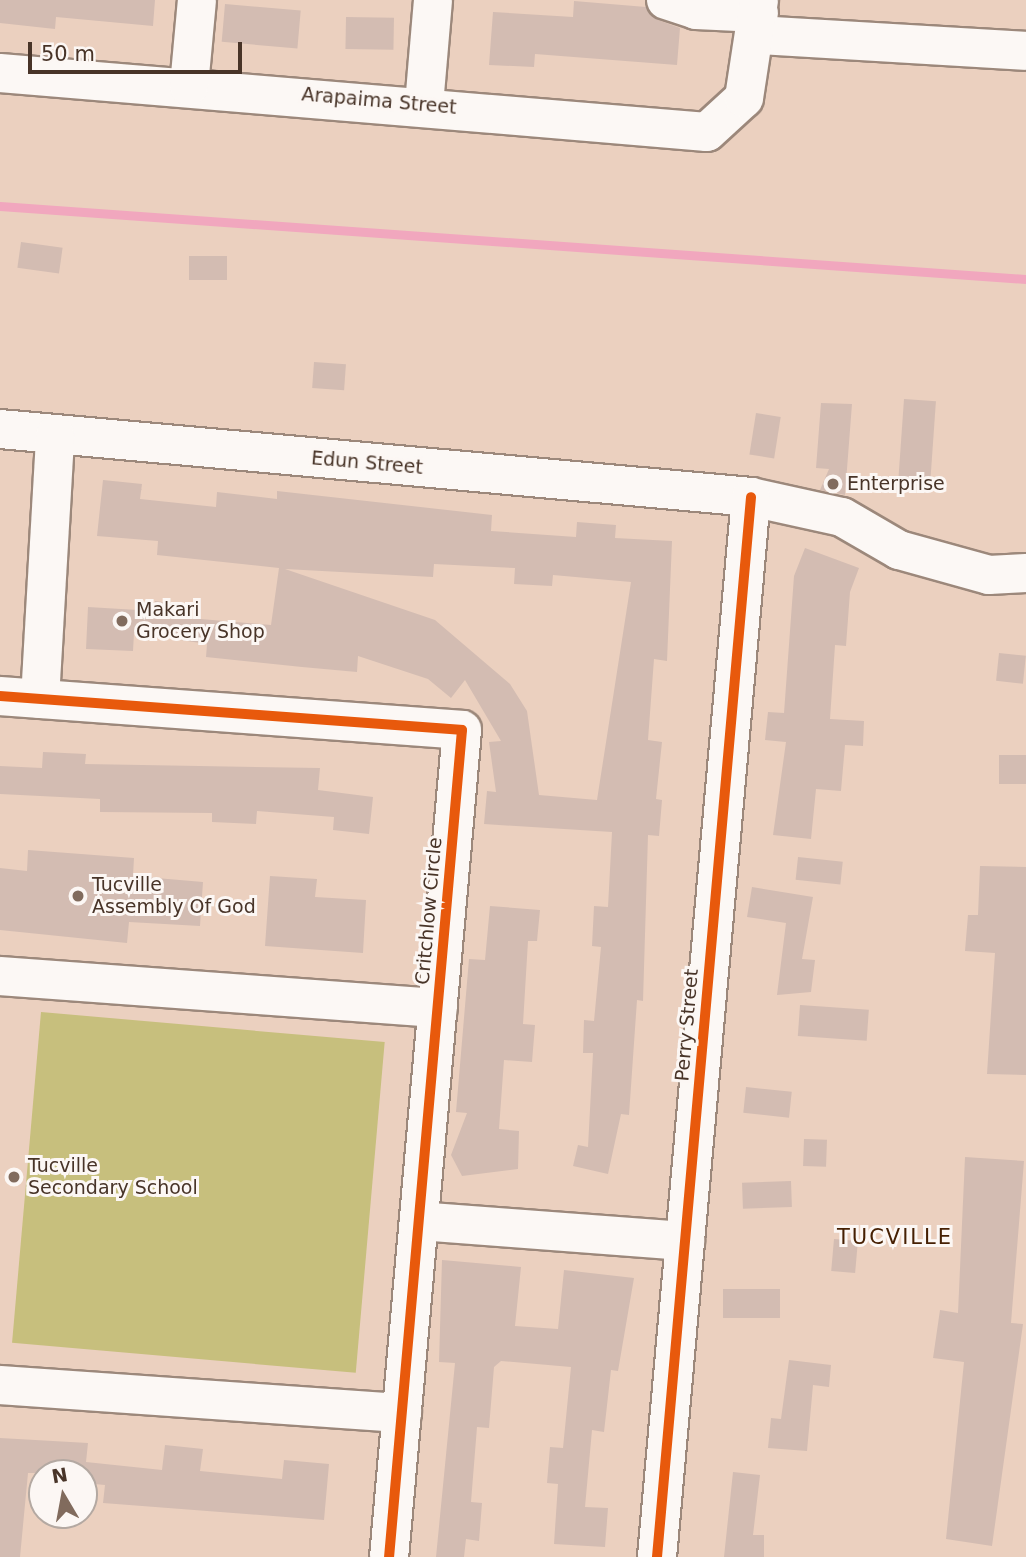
<!DOCTYPE html>
<html>
<head>
<meta charset="utf-8">
<style>
	body { margin:0 }
	#map { position:relative; width:1026px; height:1557px; overflow:hidden; background:#ebd0bf; font-family:"DejaVu Sans",sans-serif }
	div>[style] { position:absolute }
	[style*='--x'] { left:calc(var(--x)*1px); top:calc(var(--y)*1px); width:calc(var(--w)*1px); rotate:calc(var(--a)*1deg) }
	.green>* { inset:0; background:#c7bf7d; transform-origin:0 0 }
	.stream>* { height:9px; margin:-4.5px; padding:0 4.5px; transform-origin:4.5px; border-radius:4.5px; background:#f1a7be }
	.building>* { inset:0; background:#d3bcb2; transform-origin:0 0 }
	.roads { filter:drop-shadow(2px 0 #9c887b) drop-shadow(-2px 0 #9c887b) drop-shadow(0 2px #9c887b) drop-shadow(0 -2px #9c887b) }
	.minor>* { height:38px; margin:-19px; padding:0 19px; transform-origin:19px; border-radius:19px; background:#fcf8f5 }
	.cycleway>* { height:10px; margin:-5px; padding:0 5px; transform-origin:5px; border-radius:5px; background:#e8590c }
	.dots>* { width:19px; height:19px; translate:-50% -50%; box-sizing:border-box; border:4px solid #fcf7f4; border-radius:50% }
	span { translate:-50% -50%; white-space:nowrap; text-align:center; line-height:1.15; -webkit-text-stroke:6px #fcf7f4; paint-order:stroke }
	.street-label { font-size:19px; color:#483428 }
	.poi-label { font-size:19px; color:#483428 }
	.left { translate:0 -50%; text-align:left }
	.neighbourhood-label { font-size:21px; color:#462003; letter-spacing:2px }
	.north { position:absolute; left:28px; top:1459px; width:70px; height:70px; box-sizing:border-box; background:#fcf7f4; border:2px solid #b4a9a2; border-radius:50%; rotate:350deg; font-size:19px; font-weight:700; line-height:28px; text-align:center; color:#483428 }
	.north::after { content:''; display:block; margin:auto; width:24px; height:32px; background:#816b5d; clip-path:polygon(50% 0,100% 100%,50% 72%,0 100%) }
	.scale { position:absolute; left:28px; top:42px; width:214px; height:32px; box-sizing:border-box; border:4px solid #483428; border-top:0; padding-left:9px; font-size:21px; line-height:24px; white-space:nowrap; color:#483428; -webkit-text-stroke:5px #fcf7f4; paint-order:stroke }
</style>
</head>
<body>
<div id="map">
	<div class="green">
		<i style="left:41px;top:1012px;width:345px;height:332px;rotate:5deg"></i>
	</div>
	<div class="stream">
		<i style="--x:0;--y:206;--w:1029;--a:4.07"></i>
	</div>
	<div class="building">
		<i style="clip-path:polygon(0 0,155px 0,153px 26px,56px 17px,55px 29px,0 23px)"></i>
		<i style="clip-path:polygon(574px 1px,646px 7px,658px 20px,680px 28px,677px 65px,535px 54px,534px 67px,489px 65px,493px 12px,573px 17px)"></i>
		<i style="left:225px;top:4px;width:76px;height:38px;rotate:5deg"></i>
		<i style="left:346px;top:17px;width:48px;height:32px;rotate:1deg"></i>
		<i style="left:21px;top:242px;width:42px;height:26px;rotate:8deg"></i>
		<i style="left:189px;top:256px;width:38px;height:24px"></i>
		<i style="left:314px;top:362px;width:32px;height:26px;rotate:4deg"></i>
		<i style="left:904px;top:399px;width:32px;height:82px;rotate:4deg"></i>
		<i style="clip-path:polygon(821px 403px,852px 404px,845px 495px,820px 490px,829px 469px,816px 468px)"></i>
		<i style="left:756px;top:413px;width:25px;height:42px;rotate:9deg"></i>
		<i style="clip-path:polygon(evenodd,103px 480px,142px 484px,140px 499px,216px 507px,217px 492px,277px 499px,277px 491px,492px 515px,491px 531px,576px 537px,577px 522px,616px 525px,615px 538px,672px 541px,667px 661px,654px 659px,648px 740px,662px 742px,656px 799px,662px 800px,659px 836px,648px 835px,643px 1001px,637px 1000px,629px 1115px,621px 1114px,608px 1174px,573px 1166px,578px 1145px,588px 1147px,593px 1053px,583px 1053px,584px 1020px,594px 1021px,601px 947px,592px 946px,594px 906px,608px 907px,612px 832px,484px 824px,487px 791px,496px 792px,489px 742px,501px 741px,465px 680px,451px 698px,428px 679px,358px 656px,357px 672px,302px 667px,206px 657px,207px 644px,134px 633px,133px 651px,86px 649px,88px 607px,154px 611px,155px 601px,191px 606px,189px 618px,271px 625px,279px 568px,157px 555px,158px 541px,97px 536px,103px 480px,434px 564px,515px 568px,514px 584px,552px 586px,553px 575px,631px 582px,597px 800px,539px 795px,527px 711px,510px 684px,435px 620px,285px 569px,433px 577px,434px 564px)"></i>
		<i style="clip-path:polygon(805px 548px,859px 568px,850px 592px,846px 646px,835px 645px,830px 719px,864px 721px,863px 746px,845px 745px,841px 791px,816px 789px,811px 839px,773px 835px,786px 742px,765px 740px,768px 712px,784px 713px,794px 576px)"></i>
		<i style="left:999px;top:653px;width:27px;height:28px;rotate:6deg"></i>
		<i style="clip-path:polygon(43px 752px,86px 754px,85px 764px,320px 768px,318px 790px,373px 797px,369px 834px,333px 830px,334px 817px,257px 811px,256px 824px,212px 822px,212px 813px,100px 812px,100px 799px,0 794px,0 766px,42px 768px)"></i>
		<i style="left:999px;top:755px;width:27px;height:29px"></i>
		<i style="clip-path:polygon(28px 850px,134px 858px,133px 876px,203px 882px,200px 926px,129px 922px,127px 943px,0 930px,0 868px,27px 871px)"></i>
		<i style="left:798px;top:857px;width:45px;height:23px;rotate:6deg"></i>
		<i style="clip-path:polygon(980px 866px,1026px 867px,1026px 1075px,987px 1074px,995px 953px,965px 951px,968px 915px,978px 915px)"></i>
		<i style="clip-path:polygon(270px 876px,317px 879px,315px 897px,366px 900px,363px 953px,265px 946px)"></i>
		<i style="clip-path:polygon(752px 887px,813px 897px,802px 959px,815px 960px,811px 992px,777px 995px,786px 923px,747px 917px)"></i>
		<i style="clip-path:polygon(490px 906px,540px 910px,537px 941px,528px 941px,523px 1024px,535px 1025px,532px 1062px,504px 1060px,499px 1129px,519px 1131px,518px 1169px,462px 1176px,451px 1155px,467px 1113px,456px 1112px,469px 959px,485px 960px)"></i>
		<i style="left:800px;top:1005px;width:69px;height:31px;rotate:4deg"></i>
		<i style="left:746px;top:1087px;width:46px;height:26px;rotate:6deg"></i>
		<i style="left:804px;top:1139px;width:23px;height:27px;rotate:2deg"></i>
		<i style="clip-path:polygon(965px 1157px,1024px 1161px,1011px 1323px,1023px 1324px,992px 1546px,946px 1539px,964px 1362px,933px 1358px,940px 1310px,958px 1313px)"></i>
		<i style="left:791px;top:1181px;width:26px;height:49px;rotate:88deg"></i>
		<i style="left:834px;top:1239px;width:24px;height:32px;rotate:5deg"></i>
		<i style="clip-path:polygon(442px 1260px,521px 1267px,515px 1326px,558px 1329px,564px 1270px,634px 1278px,618px 1371px,611px 1370px,604px 1432px,592px 1430px,585px 1507px,608px 1508px,605px 1547px,554px 1544px,558px 1484px,547px 1483px,550px 1447px,563px 1448px,571px 1367px,501px 1361px,494px 1367px,489px 1428px,477px 1427px,471px 1502px,482px 1503px,479px 1541px,466px 1539px,464px 1557px,436px 1557px,455px 1363px,439px 1362px)"></i>
		<i style="left:723px;top:1289px;width:57px;height:29px"></i>
		<i style="clip-path:polygon(789px 1360px,831px 1365px,829px 1387px,813px 1385px,807px 1451px,768px 1448px,771px 1418px,781px 1419px)"></i>
		<i style="clip-path:polygon(0 1438px,88px 1443px,86px 1462px,162px 1470px,165px 1445px,203px 1449px,200px 1471px,282px 1479px,284px 1460px,329px 1464px,324px 1520px,103px 1503px,105px 1485px,84px 1483px,84px 1473px,28px 1473px,20px 1557px,0 1557px)"></i>
		<i style="clip-path:polygon(733px 1472px,760px 1475px,753px 1535px,764px 1535px,764px 1557px,724px 1557px)"></i>
	</div>
	<div class="roads">
		<div class="minor">
			<i style="--x:666;--y:0;--w:32;--a:18"></i>
			<i style="--x:696;--y:10;--w:63;--a:2.7"></i>
			<i style="--x:758;--y:35;--w:268;--a:3.4"></i>
			<i style="--x:0;--y:73;--w:709;--a:4.77"></i>
			<i style="--x:707;--y:132;--w:50;--a:-42.6"></i>
			<i style="--x:744;--y:98;--w:99;--a:-81.3"></i>
			<i style="--x:189;--y:86;--w:86;--a:-84.7"></i>
			<i style="--x:424;--y:105;--w:105;--a:-85.1"></i>
			<i style="--x:0;--y:429;--w:754;--a:5.17"></i>
			<i style="--x:751;--y:497;--w:93;--a:12.4"></i>
			<i style="--x:842;--y:517;--w:66;--a:30.1"></i>
			<i style="--x:899;--y:550;--w:93;--a:15.5"></i>
			<i style="--x:989;--y:575;--w:37;--a:-3"></i>
			<i style="--x:0;--y:696;--w:463;--a:4.2"></i>
			<i style="--x:462;--y:730;--w:830;--a:95.04"></i>
			<i style="--x:40;--y:699;--w:264;--a:-86.7"></i>
			<i style="--x:0;--y:976;--w:439;--a:4.2"></i>
			<i style="--x:419;--y:1221;--w:267;--a:4.3"></i>
			<i style="--x:0;--y:1385;--w:403;--a:4"></i>
			<i style="--x:657;--y:1557;--w:1064;--a:-84.93"></i>
		</div>
	</div>
	<div class="cycleway">
		<i style="--x:0;--y:696;--w:463;--a:4.2"></i>
		<i style="--x:462;--y:730;--w:830;--a:95.04"></i>
		<i style="--x:657;--y:1557;--w:1064;--a:-84.93"></i>
	</div>
	<div class="dots">
		<i style="left:833px;top:484px;background:#816b5d"></i>
		<i style="left:122px;top:621px;background:#816b5d"></i>
		<i style="left:78px;top:896px;background:#816b5d"></i>
		<i style="left:14px;top:1177px;background:#816b5d"></i>
	</div>
	<div class="street-label">
		<span style="left:379px;top:101px;rotate:5deg">Arapaima Street</span>
		<span style="left:367px;top:463px;rotate:5deg">Edun Street</span>
		<span style="left:429px;top:911px;rotate:-85deg">Critchlow Circle</span>
		<span style="left:687px;top:1025px;rotate:-85deg">Perry Street</span>
	</div>
	<div class="poi-label">
		<span class="left" style="left:847px;top:484px">Enterprise</span>
		<span class="left" style="left:136px;top:621px">Makari<br>Grocery Shop</span>
		<span class="left" style="left:92px;top:896px">Tucville<br>Assembly Of God</span>
		<span class="left" style="left:28px;top:1177px">Tucville<br>Secondary School</span>
	</div>
	<div class="neighbourhood-label">
		<span style="left:895px;top:1237px">TUCVILLE</span>
	</div>
	<div class="north">N</div>
	<div class="scale">50 m</div>
</div>
</body>
</html>
